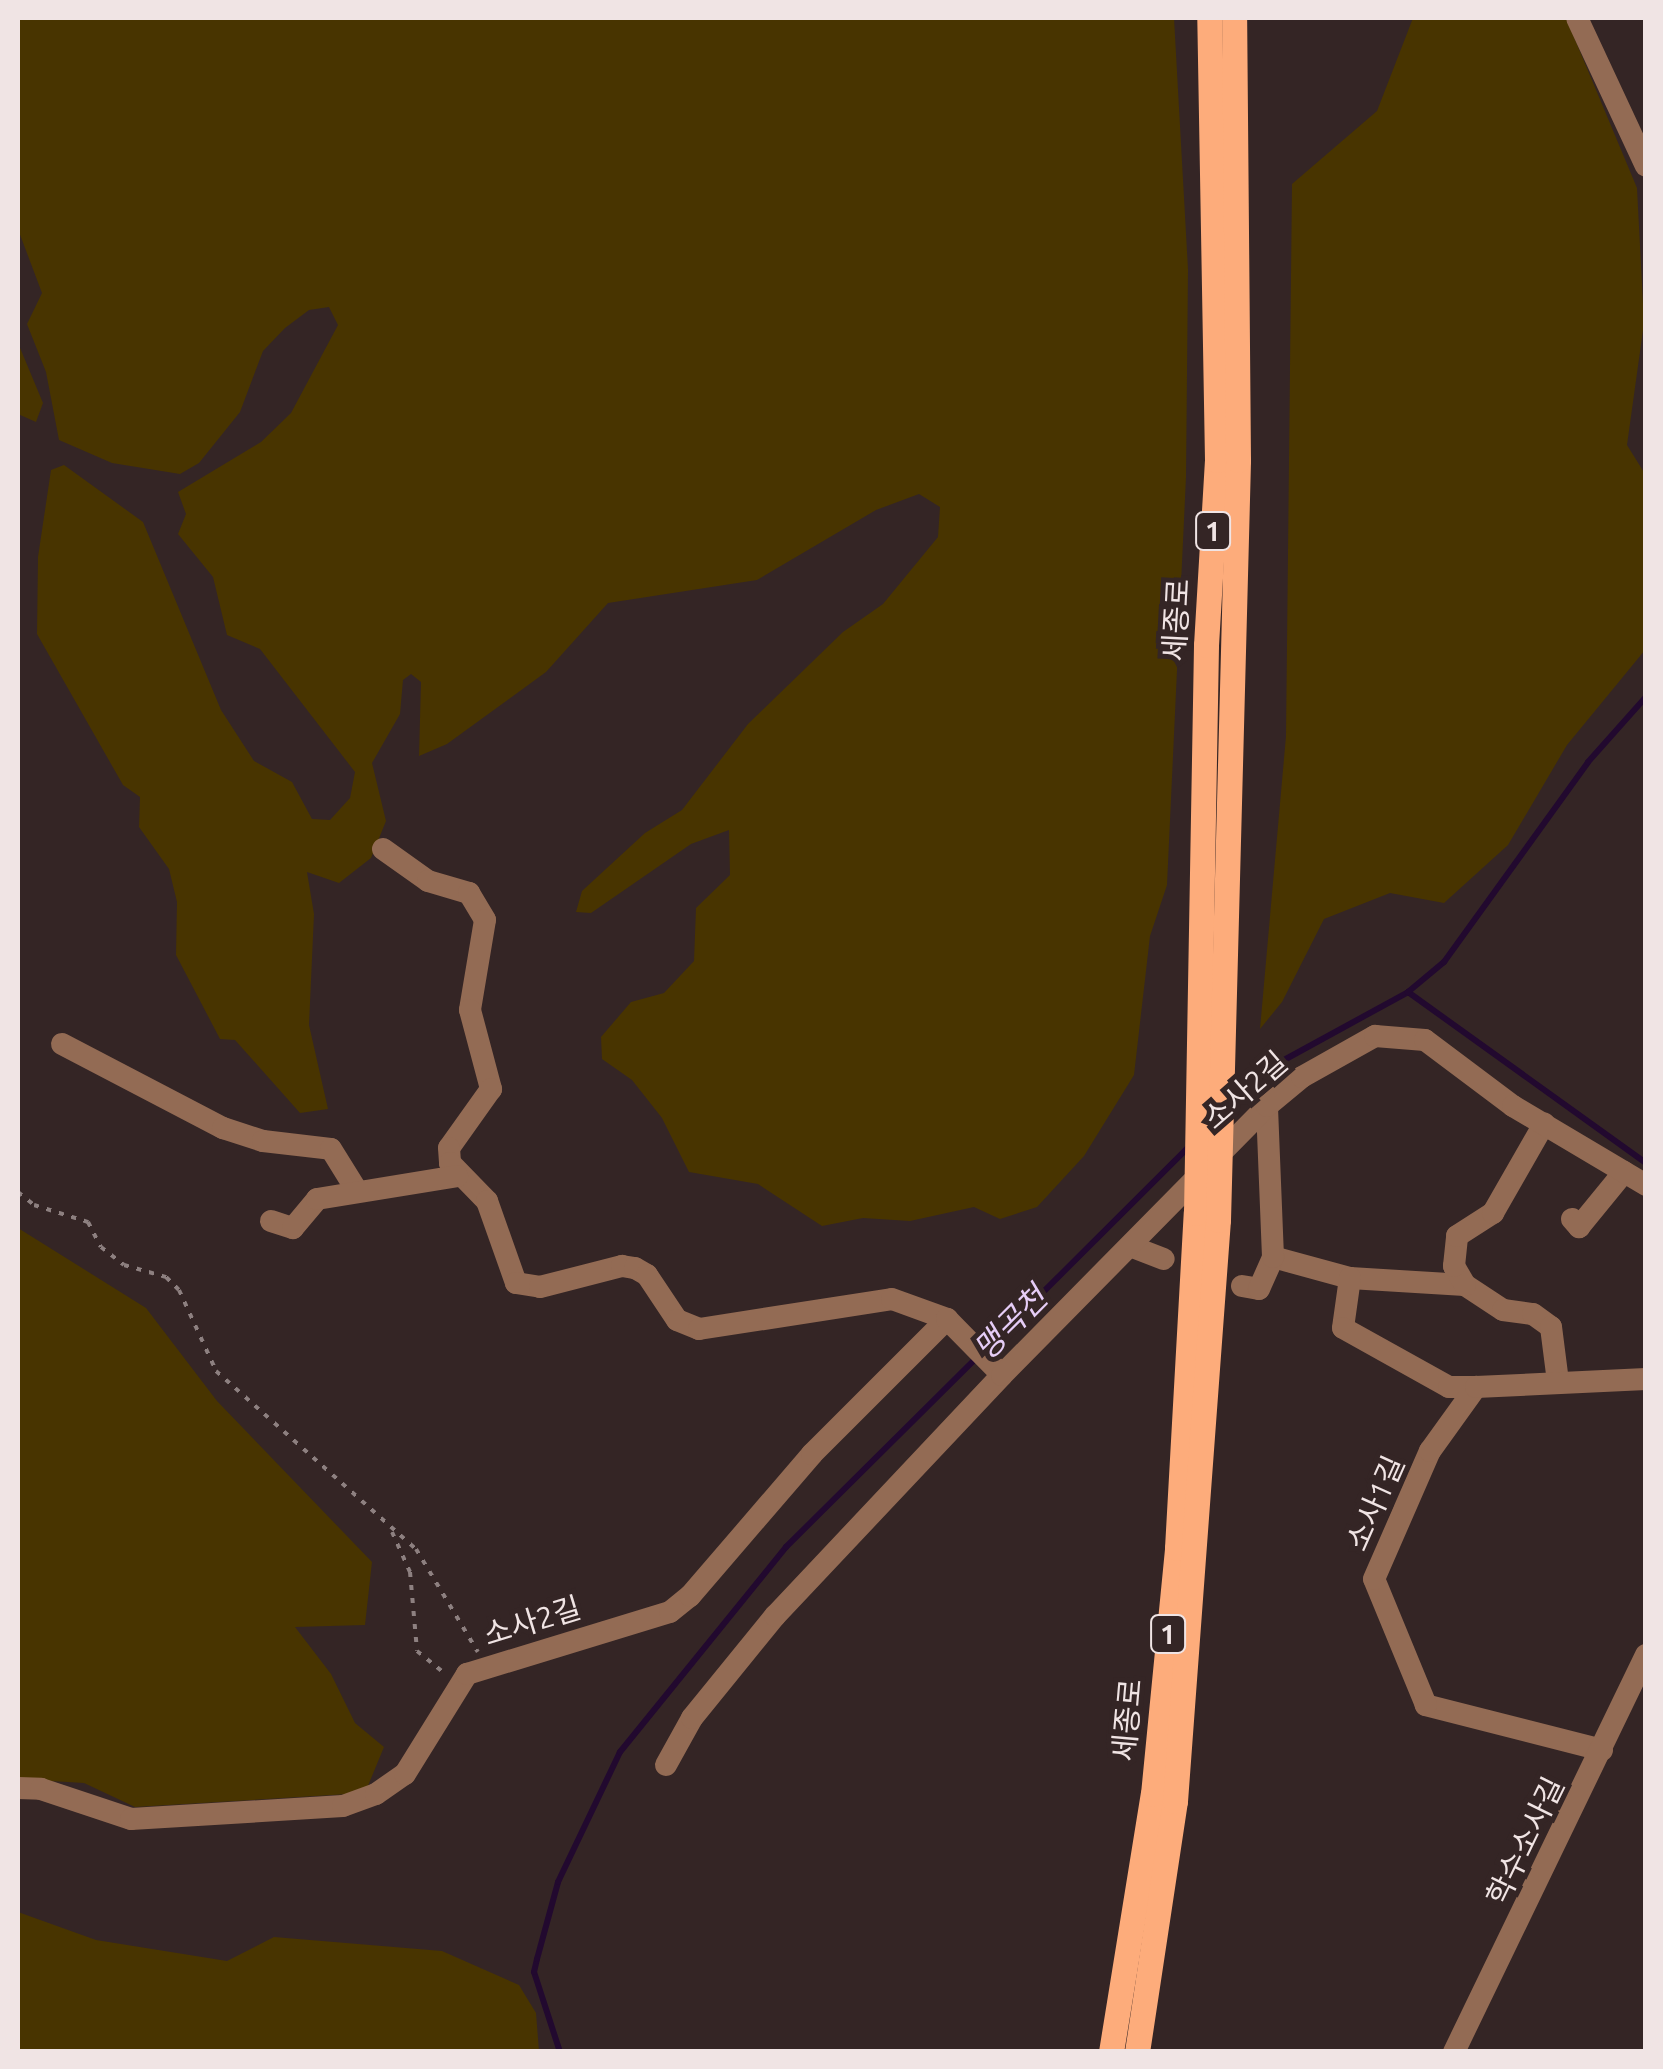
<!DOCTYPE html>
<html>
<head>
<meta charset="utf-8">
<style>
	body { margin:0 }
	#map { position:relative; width:1663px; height:2069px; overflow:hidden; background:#342525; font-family:Ubuntu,"Noto Sans KR",sans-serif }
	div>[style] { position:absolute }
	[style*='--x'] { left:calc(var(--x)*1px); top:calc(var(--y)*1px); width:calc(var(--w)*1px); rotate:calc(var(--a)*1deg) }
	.green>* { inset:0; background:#483400 }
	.stream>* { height:6px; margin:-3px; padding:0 3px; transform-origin:3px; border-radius:3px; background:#22092f }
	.path>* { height:4px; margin-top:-2px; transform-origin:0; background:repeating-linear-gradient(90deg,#8d8080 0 5px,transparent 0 13px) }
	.minor>* { height:22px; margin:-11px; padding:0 11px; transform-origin:11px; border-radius:11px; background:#936b54 }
	.major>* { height:25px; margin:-12.5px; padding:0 12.5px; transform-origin:12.5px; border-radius:12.5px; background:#fdac7b }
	span { translate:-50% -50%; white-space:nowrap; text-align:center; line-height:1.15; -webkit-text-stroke:10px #342525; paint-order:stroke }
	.shield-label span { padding:2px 8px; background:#342525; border:2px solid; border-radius:8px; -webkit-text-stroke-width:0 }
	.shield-label { font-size:28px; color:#f0e4e4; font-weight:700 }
	.street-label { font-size:30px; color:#f0e4e4 }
	.water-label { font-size:32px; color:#e6cdf7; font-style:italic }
	.frame { position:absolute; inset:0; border:20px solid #f0e4e4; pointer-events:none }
</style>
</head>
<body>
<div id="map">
	<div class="green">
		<i style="clip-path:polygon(18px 18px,1174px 18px,1188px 269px,1186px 477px,1167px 885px,1150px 936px,1134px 1075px,1084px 1156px,1037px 1207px,1000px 1219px,974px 1207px,910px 1221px,863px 1218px,822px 1226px,758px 1184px,689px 1172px,662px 1118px,632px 1080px,602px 1059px,601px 1037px,631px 1002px,664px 993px,694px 961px,696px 908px,730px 875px,729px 830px,691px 844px,591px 913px,576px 912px,582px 891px,645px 833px,682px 810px,748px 724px,843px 632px,883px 604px,938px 537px,940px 507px,919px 494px,876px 510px,757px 580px,608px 603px,546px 672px,447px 744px,419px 756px,421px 682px,411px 674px,403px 680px,400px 714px,372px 763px,386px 821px,371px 858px,339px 883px,307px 872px,314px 914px,309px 1025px,328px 1109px,300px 1113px,235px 1040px,220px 1039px,176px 955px,177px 902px,169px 869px,139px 827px,140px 797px,123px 785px,37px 634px,38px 557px,51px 470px,64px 465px,143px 522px,221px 710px,254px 761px,292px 782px,312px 819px,330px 820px,350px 798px,355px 772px,260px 649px,227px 635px,213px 577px,178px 534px,186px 514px,178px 492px,261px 442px,291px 413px,338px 325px,329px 307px,309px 310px,285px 328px,263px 351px,240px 412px,199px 463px,180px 474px,112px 463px,59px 440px,46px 372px,27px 324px,42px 293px,19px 232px)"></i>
		<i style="clip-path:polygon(1413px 18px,1566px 18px,1637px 188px,1644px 323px,1627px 445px,1645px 474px,1645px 650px,1567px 745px,1508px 845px,1444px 903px,1390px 893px,1324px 919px,1282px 1002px,1260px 1029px,1286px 736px,1292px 184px,1377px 111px)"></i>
		<i style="clip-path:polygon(18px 343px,43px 403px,36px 422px,18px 414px)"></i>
		<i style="clip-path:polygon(18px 1228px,146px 1308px,217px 1401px,372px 1562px,365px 1625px,295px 1627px,331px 1674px,355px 1723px,384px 1747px,365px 1793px,135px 1807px,84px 1783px,18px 1779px)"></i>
		<i style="clip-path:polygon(18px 1912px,96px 1940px,227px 1961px,274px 1937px,442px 1951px,519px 1985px,536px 2013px,539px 2051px,18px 2051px)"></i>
	</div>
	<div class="stream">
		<i style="--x:1408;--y:992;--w:293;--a:35.7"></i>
		<i style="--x:1227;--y:1112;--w:77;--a:-42.4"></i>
		<i style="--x:1284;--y:1060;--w:141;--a:-28.7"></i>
		<i style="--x:1408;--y:992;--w:47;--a:-39.8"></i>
		<i style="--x:1444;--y:962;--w:246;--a:-54.2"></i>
		<i style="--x:1588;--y:762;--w:87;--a:-48.3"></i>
		<i style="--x:985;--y:1350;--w:288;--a:-44.9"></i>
		<i style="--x:560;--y:2052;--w:84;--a:-108"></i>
		<i style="--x:534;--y:1972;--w:13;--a:-77"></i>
		<i style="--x:537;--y:1959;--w:80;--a:-74.7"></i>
		<i style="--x:558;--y:1882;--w:144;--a:-64.5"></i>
		<i style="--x:620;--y:1752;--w:264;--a:-51"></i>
		<i style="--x:786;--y:1547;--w:268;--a:-44.8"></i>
	</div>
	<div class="path">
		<i style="--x:18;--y:1192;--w:21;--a:39"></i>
		<i style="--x:34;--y:1205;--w:57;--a:17.5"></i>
		<i style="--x:88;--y:1222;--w:28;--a:63"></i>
		<i style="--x:101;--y:1247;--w:29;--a:38"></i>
		<i style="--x:124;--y:1265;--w:44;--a:15.9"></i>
		<i style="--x:166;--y:1277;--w:18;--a:45"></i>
		<i style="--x:179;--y:1290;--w:89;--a:65.4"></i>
		<i style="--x:216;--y:1371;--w:268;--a:41.7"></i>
		<i style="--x:416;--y:1549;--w:120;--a:59"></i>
		<i style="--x:392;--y:1532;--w:44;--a:65.8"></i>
		<i style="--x:410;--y:1572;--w:79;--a:84.9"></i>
		<i style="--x:417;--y:1651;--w:36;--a:39"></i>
	</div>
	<div class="minor">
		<i style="--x:1577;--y:18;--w:163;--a:65"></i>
		<i style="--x:383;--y:849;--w:55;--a:35.4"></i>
		<i style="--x:428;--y:881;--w:43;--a:16.3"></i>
		<i style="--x:469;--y:893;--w:31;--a:59"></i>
		<i style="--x:485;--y:920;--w:91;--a:99.5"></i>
		<i style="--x:470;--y:1010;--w:82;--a:75.1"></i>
		<i style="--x:491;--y:1089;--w:72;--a:125.4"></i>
		<i style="--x:449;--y:1148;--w:15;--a:86"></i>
		<i style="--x:450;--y:1163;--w:53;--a:45.8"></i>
		<i style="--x:487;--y:1201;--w:87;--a:70.5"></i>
		<i style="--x:516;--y:1283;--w:24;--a:9"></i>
		<i style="--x:540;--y:1287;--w:85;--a:-14.4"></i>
		<i style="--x:622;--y:1266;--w:13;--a:9"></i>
		<i style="--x:635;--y:1268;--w:14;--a:30"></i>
		<i style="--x:647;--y:1275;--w:54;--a:56.3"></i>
		<i style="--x:677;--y:1320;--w:24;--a:22"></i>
		<i style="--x:699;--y:1329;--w:195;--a:-8.8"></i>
		<i style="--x:892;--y:1299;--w:59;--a:20"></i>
		<i style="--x:62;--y:1044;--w:182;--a:27.6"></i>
		<i style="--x:223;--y:1128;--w:42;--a:18"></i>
		<i style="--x:263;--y:1141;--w:68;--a:6.7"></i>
		<i style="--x:331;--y:1149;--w:49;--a:58.2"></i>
		<i style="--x:1572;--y:1219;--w:11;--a:49"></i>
		<i style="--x:1579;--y:1227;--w:71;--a:-50.7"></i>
		<i style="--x:271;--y:1221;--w:23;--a:18"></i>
		<i style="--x:293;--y:1228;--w:38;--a:-50"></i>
		<i style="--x:317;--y:1199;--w:142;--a:-9.3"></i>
		<i style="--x:1130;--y:1246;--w:36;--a:21"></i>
		<i style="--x:1273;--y:1257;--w:80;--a:15.3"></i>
		<i style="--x:1350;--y:1278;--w:115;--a:3.5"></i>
		<i style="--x:1465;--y:1285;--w:45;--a:33.3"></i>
		<i style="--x:1503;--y:1310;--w:30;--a:8"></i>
		<i style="--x:1533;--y:1314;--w:22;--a:36"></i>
		<i style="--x:1551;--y:1327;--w:55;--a:82.7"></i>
		<i style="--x:1350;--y:1278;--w:50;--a:98"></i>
		<i style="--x:1343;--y:1328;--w:121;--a:29.1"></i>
		<i style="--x:1449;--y:1387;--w:27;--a:0"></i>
		<i style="--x:1465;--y:1285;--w:22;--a:-120"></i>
		<i style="--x:1454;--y:1266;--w:30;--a:-84"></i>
		<i style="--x:1457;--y:1236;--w:43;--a:-32.6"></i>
		<i style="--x:1493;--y:1213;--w:103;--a:-60.2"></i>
		<i style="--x:1242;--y:1286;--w:17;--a:10"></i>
		<i style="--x:1259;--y:1289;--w:35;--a:-66"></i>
		<i style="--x:1273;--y:1257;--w:151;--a:-92.3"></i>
		<i style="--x:1602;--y:1750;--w:182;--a:-165.7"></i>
		<i style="--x:1426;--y:1705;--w:136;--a:-112.4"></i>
		<i style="--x:1374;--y:1579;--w:140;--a:-66.4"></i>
		<i style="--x:1430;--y:1451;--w:79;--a:-54.3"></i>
		<i style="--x:1476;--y:1387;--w:170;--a:-2.7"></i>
		<i style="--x:666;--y:1765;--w:54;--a:-61"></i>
		<i style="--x:692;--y:1718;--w:132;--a:-50.9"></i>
		<i style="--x:775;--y:1616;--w:331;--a:-46.7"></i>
		<i style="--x:18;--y:1788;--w:23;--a:2"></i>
		<i style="--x:41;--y:1789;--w:95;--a:18.4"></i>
		<i style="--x:131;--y:1819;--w:212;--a:-3.5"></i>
		<i style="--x:343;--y:1806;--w:35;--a:-20"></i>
		<i style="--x:376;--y:1794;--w:35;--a:-35"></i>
		<i style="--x:405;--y:1774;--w:118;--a:-58.2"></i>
		<i style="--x:467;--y:1674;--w:212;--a:-17"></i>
		<i style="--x:670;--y:1612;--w:26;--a:-39"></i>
		<i style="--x:690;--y:1596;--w:187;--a:-49.3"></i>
		<i style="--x:812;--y:1454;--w:191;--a:-45"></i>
		<i style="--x:947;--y:1319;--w:78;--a:45.5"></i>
		<i style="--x:1002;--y:1375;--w:378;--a:-45.4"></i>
		<i style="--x:1267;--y:1106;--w:45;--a:-39.6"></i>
		<i style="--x:1302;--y:1077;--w:84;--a:-29.3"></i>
		<i style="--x:1375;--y:1036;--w:50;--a:4.6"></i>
		<i style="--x:1425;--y:1040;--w:110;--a:36.9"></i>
		<i style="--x:1513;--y:1106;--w:155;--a:30.7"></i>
		<i style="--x:1454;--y:2052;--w:441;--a:-64.2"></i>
	</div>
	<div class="major">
		<i style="--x:1111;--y:2052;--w:261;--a:-80.8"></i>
		<i style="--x:1153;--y:1794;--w:247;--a:-84.4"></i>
		<i style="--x:1177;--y:1548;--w:336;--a:-86.8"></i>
		<i style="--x:1196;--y:1213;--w:568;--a:-88.99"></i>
		<i style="--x:1206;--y:645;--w:185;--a:-86.6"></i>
		<i style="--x:1217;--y:460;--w:442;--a:-91"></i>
		<i style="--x:1137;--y:2052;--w:254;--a:-81.4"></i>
		<i style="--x:1175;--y:1801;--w:583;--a:-85.77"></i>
		<i style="--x:1218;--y:1220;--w:760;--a:-88.49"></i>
		<i style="--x:1238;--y:460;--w:442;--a:-90.5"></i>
	</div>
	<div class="shield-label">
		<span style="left:1213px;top:531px">1</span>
		<span style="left:1168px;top:1634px">1</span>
	</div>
	<div class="street-label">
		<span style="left:1176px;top:620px;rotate:-87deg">세종로</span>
		<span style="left:1245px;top:1090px;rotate:-41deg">소사2길</span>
		<span style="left:1375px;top:1503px;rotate:-66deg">소사1길</span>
		<span style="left:532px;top:1621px;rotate:-17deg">소사2길</span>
		<span style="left:1127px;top:1720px;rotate:-85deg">세종로</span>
		<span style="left:1525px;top:1841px;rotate:-64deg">학수소사길</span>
	</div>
	<div class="water-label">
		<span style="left:1010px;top:1323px;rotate:-45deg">맹곡천</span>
	</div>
	<div class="frame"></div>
</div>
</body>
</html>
